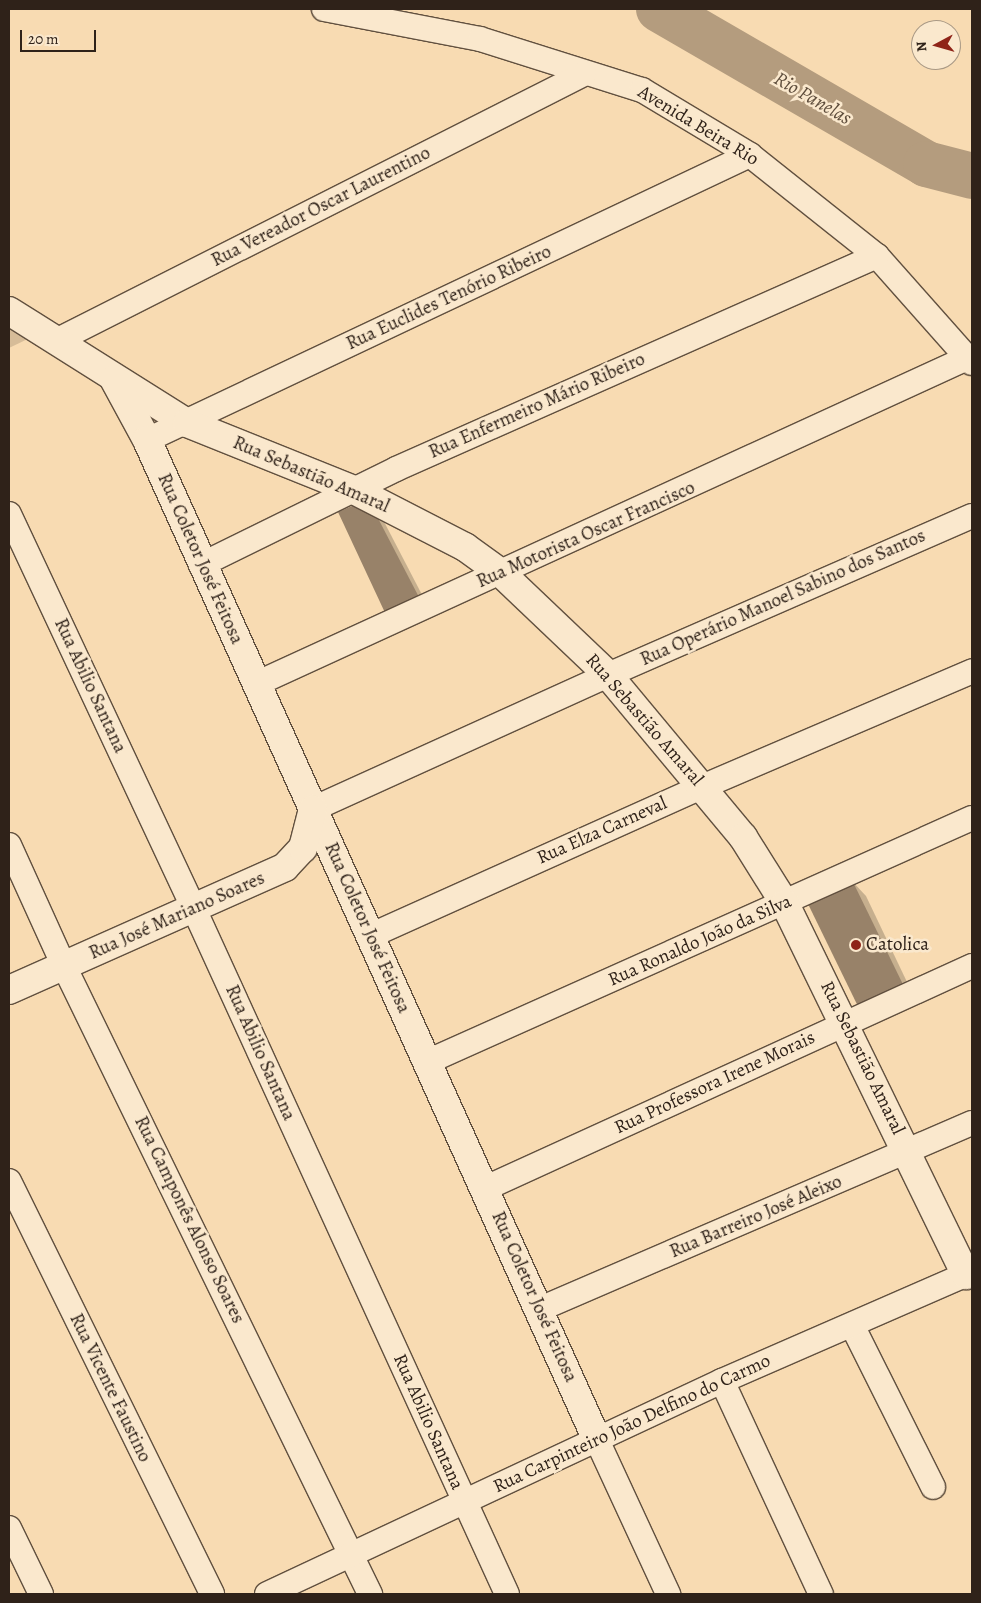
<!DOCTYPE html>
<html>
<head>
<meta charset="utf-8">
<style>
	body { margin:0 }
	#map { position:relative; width:981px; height:1603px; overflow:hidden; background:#f8dbb2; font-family:Alegreya,serif }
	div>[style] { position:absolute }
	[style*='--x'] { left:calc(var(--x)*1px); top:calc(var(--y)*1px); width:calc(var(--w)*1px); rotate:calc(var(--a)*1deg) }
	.green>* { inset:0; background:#d6bc98 }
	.shadow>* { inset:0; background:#0003 }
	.river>* { height:46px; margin:-23px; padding:0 23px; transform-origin:23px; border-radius:23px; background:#b49c7e }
	.building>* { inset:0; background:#988269; transform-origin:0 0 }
	.roads { filter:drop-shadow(1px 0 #61503f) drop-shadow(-1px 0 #61503f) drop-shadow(0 1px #61503f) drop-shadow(0 -1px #61503f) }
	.minor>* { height:24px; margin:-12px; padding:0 12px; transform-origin:12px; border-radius:12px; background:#fae8cd }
	.tertiary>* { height:28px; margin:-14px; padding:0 14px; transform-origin:14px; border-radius:14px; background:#fae8cd }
	.dots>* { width:14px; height:14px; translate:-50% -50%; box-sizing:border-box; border:2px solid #fae8cd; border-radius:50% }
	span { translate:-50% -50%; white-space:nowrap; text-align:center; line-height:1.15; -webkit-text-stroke:5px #fae8cd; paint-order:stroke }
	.street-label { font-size:19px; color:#2f2219 }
	.poi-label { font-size:19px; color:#2f2219 }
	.left { translate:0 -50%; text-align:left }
	.water-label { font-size:20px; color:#5e4d3c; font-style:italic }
	.frame { position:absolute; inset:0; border:10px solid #2f2219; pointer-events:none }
	.north { position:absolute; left:911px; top:20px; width:50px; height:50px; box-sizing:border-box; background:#fae8cd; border:1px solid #a99985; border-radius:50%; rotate:264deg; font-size:14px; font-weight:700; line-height:20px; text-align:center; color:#2f2219 }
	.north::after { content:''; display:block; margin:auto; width:18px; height:22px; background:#8f2418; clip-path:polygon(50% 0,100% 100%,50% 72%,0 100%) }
	.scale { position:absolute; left:20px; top:30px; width:76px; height:22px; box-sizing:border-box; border:2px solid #2f2219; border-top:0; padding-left:6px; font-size:15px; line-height:18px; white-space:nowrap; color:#2f2219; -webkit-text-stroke:4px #fae8cd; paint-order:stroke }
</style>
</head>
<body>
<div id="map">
	<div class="green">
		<i style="clip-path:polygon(9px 317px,38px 334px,9px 348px)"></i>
	</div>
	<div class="shadow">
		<i style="clip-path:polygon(368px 501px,379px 512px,432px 614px,399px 628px)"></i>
		<i style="clip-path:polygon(852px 881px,866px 896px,917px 1003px,876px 1022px)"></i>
	</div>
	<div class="river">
		<i style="--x:659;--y:9;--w:309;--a:30.1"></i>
		<i style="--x:926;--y:164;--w:48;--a:14.6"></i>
	</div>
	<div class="building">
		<i style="clip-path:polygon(368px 499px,422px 603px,387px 617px,338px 512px)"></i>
		<i style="left:852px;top:880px;width:120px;height:50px;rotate:64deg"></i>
	</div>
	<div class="roads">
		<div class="minor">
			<i style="--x:324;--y:9;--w:159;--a:10.9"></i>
			<i style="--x:480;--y:39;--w:170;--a:17.5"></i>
			<i style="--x:642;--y:90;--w:126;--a:31"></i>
			<i style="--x:750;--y:155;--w:162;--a:38.5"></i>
			<i style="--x:877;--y:256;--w:143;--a:48.4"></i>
			<i style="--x:58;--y:340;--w:589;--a:-26.83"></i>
			<i style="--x:147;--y:440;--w:667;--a:-25.3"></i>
			<i style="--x:9;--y:514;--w:436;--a:64.9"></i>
			<i style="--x:194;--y:909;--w:753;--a:65.44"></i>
			<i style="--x:201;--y:565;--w:217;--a:-26.2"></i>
			<i style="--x:396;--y:469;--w:526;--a:-23.89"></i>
			<i style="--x:256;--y:684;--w:782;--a:-24.63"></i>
			<i style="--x:313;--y:809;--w:324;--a:-24.4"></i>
			<i style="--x:608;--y:675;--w:397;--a:-23.6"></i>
			<i style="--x:9;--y:845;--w:133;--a:65.6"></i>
			<i style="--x:64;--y:966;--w:699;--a:64.02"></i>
			<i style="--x:372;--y:935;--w:362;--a:-24.2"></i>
			<i style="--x:702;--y:787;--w:294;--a:-23.2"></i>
			<i style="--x:427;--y:1062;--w:597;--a:-24.12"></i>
			<i style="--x:9;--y:1181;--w:460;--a:63.8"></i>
			<i style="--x:486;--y:1188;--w:534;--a:-24.55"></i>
			<i style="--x:540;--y:1309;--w:470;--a:-23.3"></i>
			<i style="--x:852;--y:1325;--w:181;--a:63.4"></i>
			<i style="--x:722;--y:1381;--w:235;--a:65.1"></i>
			<i style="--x:597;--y:1440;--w:170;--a:65.2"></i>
			<i style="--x:9;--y:1528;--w:73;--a:64.1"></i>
			<i style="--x:267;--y:1594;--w:502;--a:-25.09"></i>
			<i style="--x:722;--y:1381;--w:273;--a:-23.6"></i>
		</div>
		<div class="tertiary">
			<i style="--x:9;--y:311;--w:210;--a:32.2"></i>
			<i style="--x:187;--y:423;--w:180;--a:21.9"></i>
			<i style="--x:354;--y:490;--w:125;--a:27.2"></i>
			<i style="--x:465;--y:547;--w:44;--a:35.8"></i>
			<i style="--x:501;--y:573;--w:148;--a:43.6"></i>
			<i style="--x:608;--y:675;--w:211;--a:50.2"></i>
			<i style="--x:743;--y:837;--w:79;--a:57.9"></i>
			<i style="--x:785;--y:904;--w:413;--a:64"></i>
			<i style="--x:114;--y:379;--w:69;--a:61.6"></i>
			<i style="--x:147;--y:440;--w:1097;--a:65.77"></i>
			<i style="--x:9;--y:990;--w:302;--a:-24"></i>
			<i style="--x:285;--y:867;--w:26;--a:-47"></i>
			<i style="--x:303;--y:848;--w:40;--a:-75.6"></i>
		</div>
	</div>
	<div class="dots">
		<i style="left:856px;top:945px;background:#8f2418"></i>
	</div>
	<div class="street-label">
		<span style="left:698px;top:126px;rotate:31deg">Avenida Beira Rio</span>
		<span style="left:321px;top:207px;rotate:-27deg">Rua Vereador Oscar Laurentino</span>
		<span style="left:449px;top:298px;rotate:-25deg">Rua Euclides Tenório Ribeiro</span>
		<span style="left:537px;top:406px;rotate:-24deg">Rua Enfermeiro Mário Ribeiro</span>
		<span style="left:311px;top:475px;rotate:23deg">Rua Sebastião Amaral</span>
		<span style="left:586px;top:535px;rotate:-24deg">Rua Motorista Oscar Francisco</span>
		<span style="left:200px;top:559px;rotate:66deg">Rua Coletor José Feitosa</span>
		<span style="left:783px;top:598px;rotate:-24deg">Rua Operário Manoel Sabino dos Santos</span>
		<span style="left:90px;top:686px;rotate:65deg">Rua Abilio Santana</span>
		<span style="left:644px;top:720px;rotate:49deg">Rua Sebastião Amaral</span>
		<span style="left:602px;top:831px;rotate:-24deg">Rua Elza Carneval</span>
		<span style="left:177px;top:916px;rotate:-24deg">Rua José Mariano Soares</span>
		<span style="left:367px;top:928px;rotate:66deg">Rua Coletor José Feitosa</span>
		<span style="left:700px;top:941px;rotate:-24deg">Rua Ronaldo João da Silva</span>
		<span style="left:260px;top:1053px;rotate:66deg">Rua Abilio Santana</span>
		<span style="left:862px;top:1058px;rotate:64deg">Rua Sebastião Amaral</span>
		<span style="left:715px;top:1083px;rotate:-25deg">Rua Professora Irene Morais</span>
		<span style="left:756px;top:1217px;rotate:-23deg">Rua Barreiro José Aleixo</span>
		<span style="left:189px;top:1220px;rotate:64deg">Rua Camponês Alonso Soares</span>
		<span style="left:534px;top:1297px;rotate:66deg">Rua Coletor José Feitosa</span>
		<span style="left:110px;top:1388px;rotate:64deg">Rua Vicente Faustino</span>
		<span style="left:428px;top:1422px;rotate:66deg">Rua Abilio Santana</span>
		<span style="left:632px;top:1424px;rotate:-25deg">Rua Carpinteiro João Delfino do Carmo</span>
	</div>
	<div class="poi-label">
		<span class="left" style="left:866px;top:945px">Catolica</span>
	</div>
	<div class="water-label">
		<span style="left:813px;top:98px;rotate:30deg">Rio Panelas</span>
	</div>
	<div class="frame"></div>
	<div class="north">N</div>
	<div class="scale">20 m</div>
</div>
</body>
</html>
